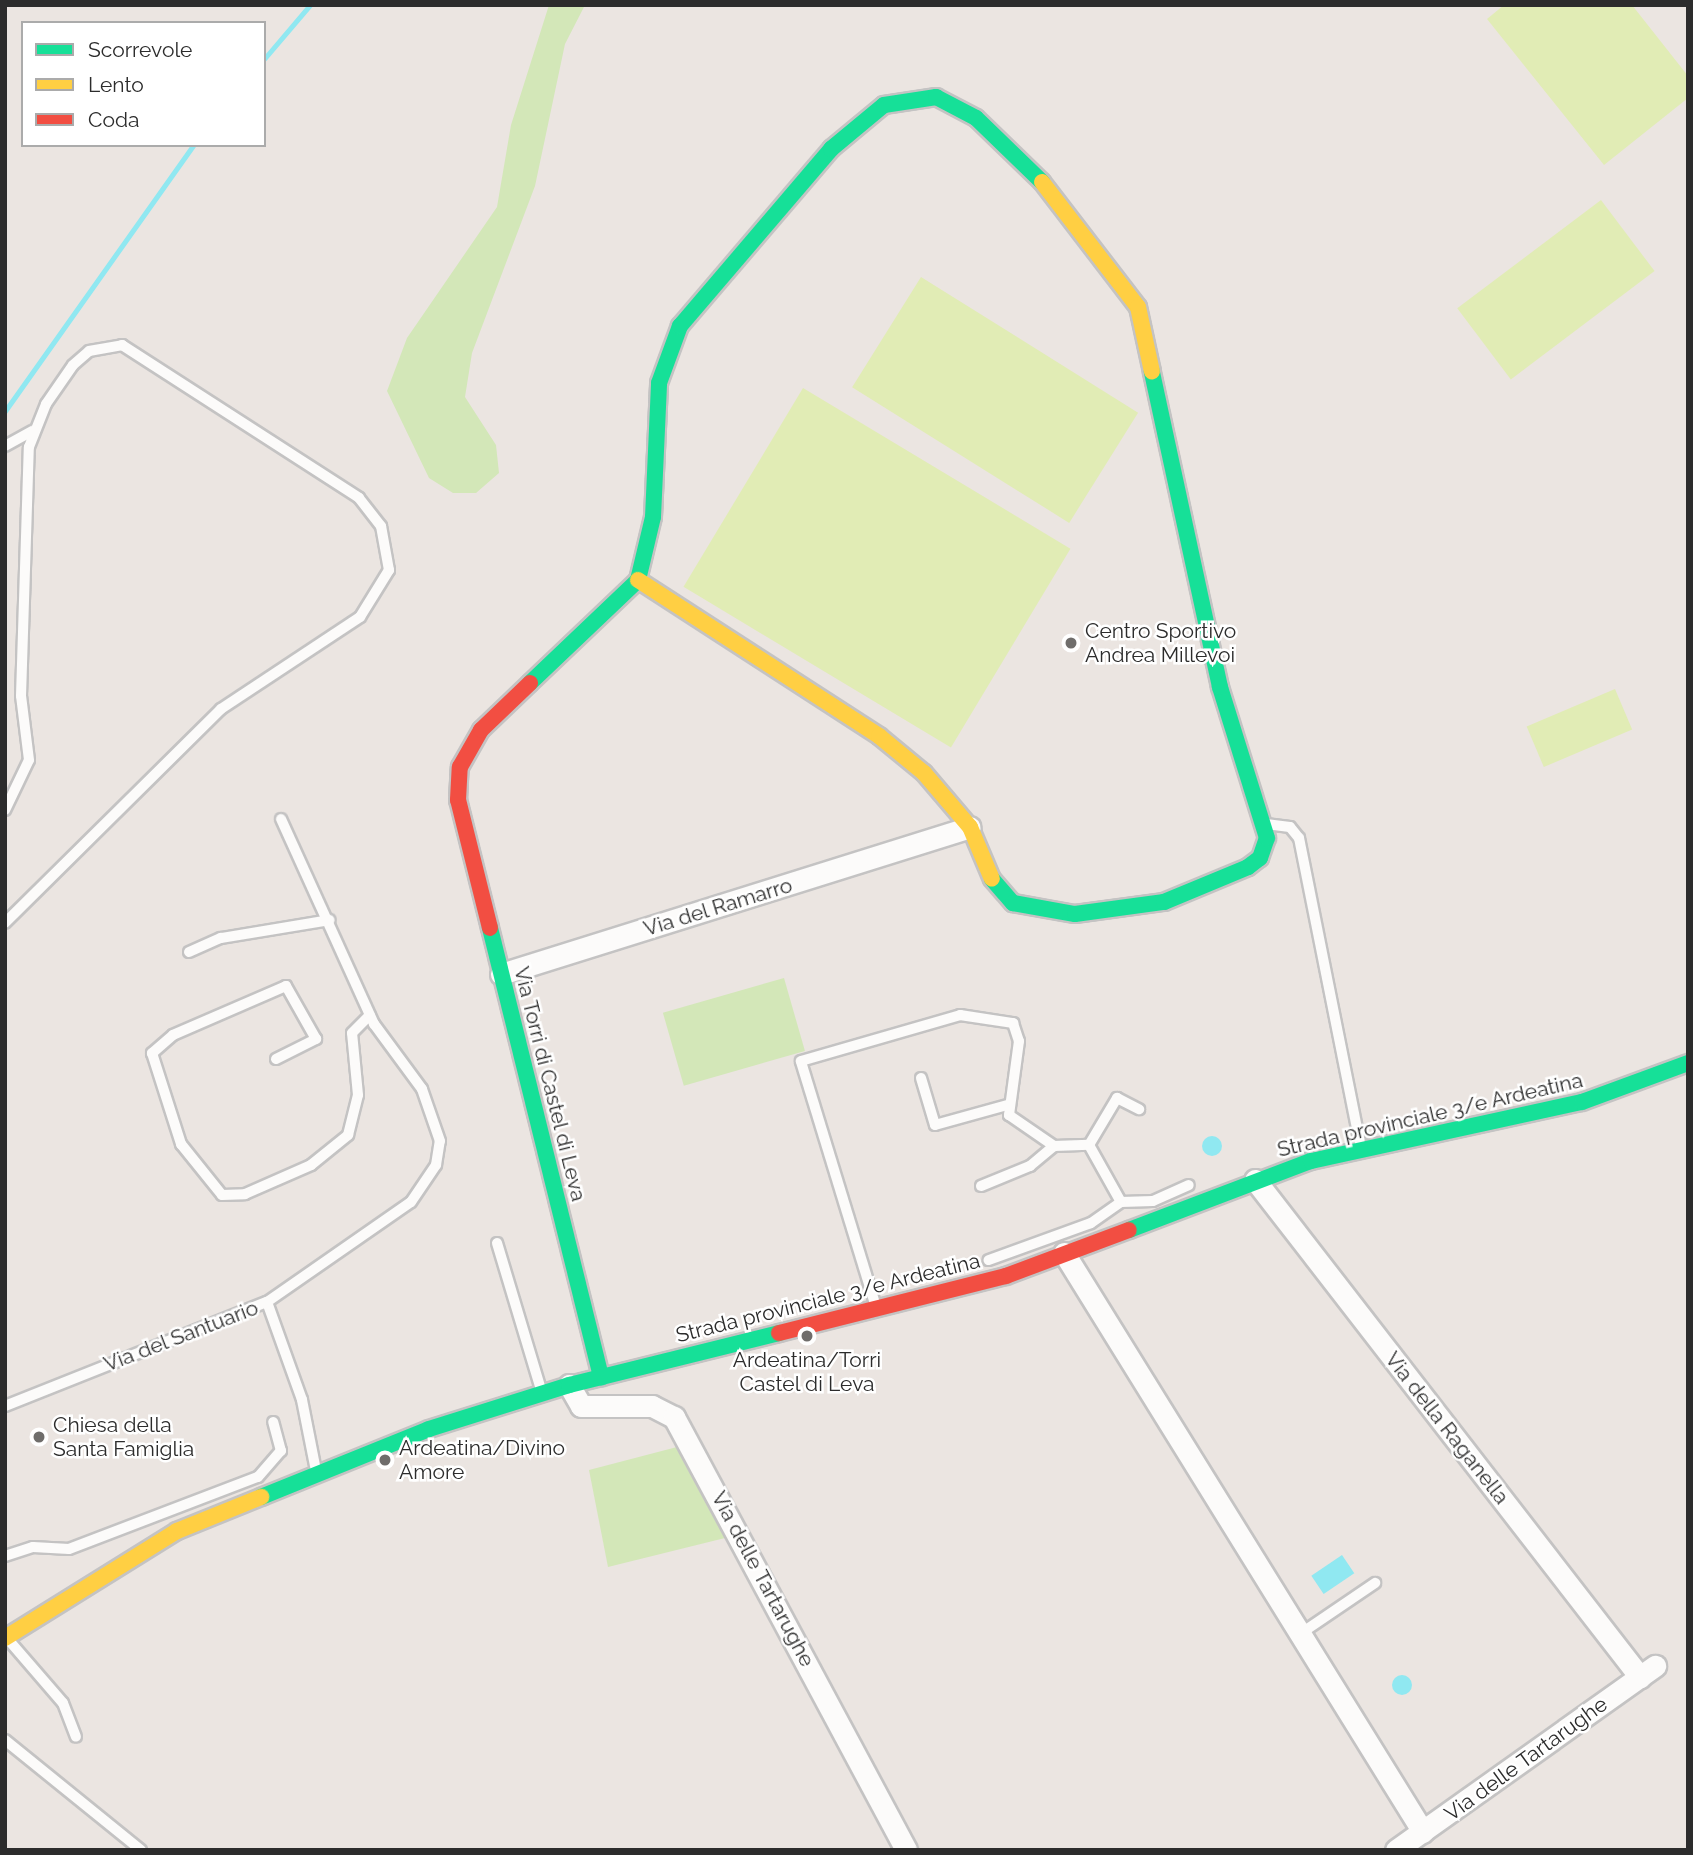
<!DOCTYPE html>
<html>
<head>
<meta charset="utf-8">
<style>
	body { margin:0 }
	#map { position:relative; width:1693px; height:1855px; overflow:hidden; background:#ebe5e1; font-family:Raleway,sans-serif }
	div>[style] { position:absolute }
	[style*='--x'] { left:calc(var(--x)*1px); top:calc(var(--y)*1px); width:calc(var(--w)*1px); rotate:calc(var(--a)*1deg) }
	.green>* { inset:0; background:#d3e7b8; transform-origin:0 0 }
	.pitch>* { inset:0; background:#e1ecb5; transform-origin:0 0 }
	.water>* { inset:0; background:#90e8f1; transform-origin:0 0 }
	.round { border-radius:50% }
	.stream>* { height:5px; margin:-2.5px; padding:0 2.5px; transform-origin:2.5px; border-radius:2.5px; background:#90e8f1 }
	.roads { filter:drop-shadow(2px 0 #c4c3c3) drop-shadow(-2px 0 #c4c3c3) drop-shadow(0 2px #c4c3c3) drop-shadow(0 -2px #c4c3c3) }
	.lane>* { height:10px; margin:-5px; padding:0 5px; transform-origin:5px; border-radius:5px; background:#fcfbfa }
	.street>* { height:21px; margin:-10.5px; padding:0 10.5px; transform-origin:10.5px; border-radius:10.5px; background:#fcfbfa }
	.fast>* { height:16px; margin:-8px; padding:0 8px; transform-origin:8px; border-radius:8px; background:#16e098 }
	.slow>* { height:16px; margin:-8px; padding:0 8px; transform-origin:8px; border-radius:8px; background:#ffcf43 }
	.jam>* { height:16px; margin:-8px; padding:0 8px; transform-origin:8px; border-radius:8px; background:#f24e42 }
	.dots>* { width:19px; height:19px; translate:-50% -50%; box-sizing:border-box; border:4px solid #fff; border-radius:50% }
	span { translate:-50% -50%; white-space:nowrap; text-align:center; line-height:1.15; -webkit-text-stroke:5px #fff; paint-order:stroke }
	.poi-label { font-size:21px; color:#2c2c2c }
	.left { translate:0 -50%; text-align:left }
	.street-label { font-size:21px; color:#2c2c2c }
	.frame { position:absolute; inset:0; border:7px solid #2c2c2c; pointer-events:none }
	.legend { position:absolute; left:21px; top:21px; width:245px; height:126px; box-sizing:border-box; background:#fff; border:2px solid #ababab; margin:0; padding:9px 12px; list-style:none; font-size:21px; color:#2c2c2c }
	.legend li { display:flex; align-items:center; gap:14px; height:35px }
	.legend b { width:35px; border:2px solid #ababab }
</style>
</head>
<body>
<div id="map">
	<div class="green">
		<i style="clip-path:polygon(549px 5px,585px 5px,565px 44px,535px 186px,472px 353px,465px 397px,496px 445px,499px 473px,476px 493px,453px 493px,429px 478px,387px 391px,407px 338px,497px 207px,511px 125px)"></i>
		<i style="left:784px;top:978px;width:76px;height:126px;rotate:74deg"></i>
		<i style="clip-path:polygon(677px 1447px,725px 1538px,608px 1567px,589px 1470px)"></i>
	</div>
	<div class="pitch">
		<i style="clip-path:polygon(1504px 5px,1632px 5px,1688px 76px,1688px 98px,1604px 165px,1487px 19px)"></i>
		<i style="left:1601px;top:200px;width:89px;height:180px;rotate:53deg"></i>
		<i style="left:921px;top:277px;width:256px;height:130px;rotate:32deg"></i>
		<i style="left:803px;top:388px;width:312px;height:232px;rotate:31deg"></i>
		<i style="left:1615px;top:689px;width:44px;height:96px;rotate:67deg"></i>
	</div>
	<div class="water">
		<i class="round" style="left:1202px;top:1136px;width:20px;height:20px"></i>
		<i style="left:1342px;top:1555px;width:22px;height:37px;rotate:56deg"></i>
		<i class="round" style="left:1392px;top:1675px;width:20px;height:20px"></i>
	</div>
	<div class="stream">
		<i style="--x:264;--y:59;--w:71;--a:-49.6"></i>
		<i style="--x:5;--y:411;--w:326;--a:-54.7"></i>
	</div>
	<div class="roads">
		<div class="lane">
			<i style="--x:5;--y:446;--w:31;--a:-29"></i>
			<i style="--x:5;--y:810;--w:55;--a:-64.4"></i>
			<i style="--x:29;--y:760;--w:64;--a:-97.1"></i>
			<i style="--x:21;--y:696;--w:249;--a:-88.2"></i>
			<i style="--x:29;--y:447;--w:46;--a:-68.4"></i>
			<i style="--x:46;--y:404;--w:47;--a:-55.3"></i>
			<i style="--x:73;--y:365;--w:21;--a:-41"></i>
			<i style="--x:89;--y:351;--w:34;--a:-10"></i>
			<i style="--x:122;--y:345;--w:282;--a:32.8"></i>
			<i style="--x:359;--y:498;--w:36;--a:52"></i>
			<i style="--x:381;--y:526;--w:45;--a:79.7"></i>
			<i style="--x:389;--y:570;--w:55;--a:121.7"></i>
			<i style="--x:360;--y:617;--w:167;--a:146.5"></i>
			<i style="--x:221;--y:709;--w:304;--a:135.3"></i>
			<i style="--x:1266;--y:824;--w:24;--a:7"></i>
			<i style="--x:1290;--y:827;--w:14;--a:51"></i>
			<i style="--x:1299;--y:838;--w:317;--a:78.7"></i>
			<i style="--x:189;--y:952;--w:35;--a:-24"></i>
			<i style="--x:221;--y:938;--w:110;--a:-9.4"></i>
			<i style="--x:276;--y:1059;--w:45;--a:-26.6"></i>
			<i style="--x:316;--y:1039;--w:61;--a:-119.5"></i>
			<i style="--x:286;--y:986;--w:123;--a:156.6"></i>
			<i style="--x:173;--y:1035;--w:28;--a:139"></i>
			<i style="--x:152;--y:1053;--w:96;--a:72.3"></i>
			<i style="--x:181;--y:1144;--w:65;--a:51.2"></i>
			<i style="--x:222;--y:1195;--w:23;--a:-2"></i>
			<i style="--x:245;--y:1194;--w:72;--a:-23.7"></i>
			<i style="--x:311;--y:1165;--w:48;--a:-39"></i>
			<i style="--x:348;--y:1135;--w:41;--a:-76"></i>
			<i style="--x:358;--y:1095;--w:62;--a:-95.5"></i>
			<i style="--x:352;--y:1033;--w:25;--a:-45"></i>
			<i style="--x:921;--y:1078;--w:49;--a:73.4"></i>
			<i style="--x:935;--y:1125;--w:75;--a:-15.5"></i>
			<i style="--x:1089;--y:1145;--w:55;--a:-59.2"></i>
			<i style="--x:1117;--y:1098;--w:25;--a:27"></i>
			<i style="--x:981;--y:1186;--w:53;--a:-22.2"></i>
			<i style="--x:1030;--y:1166;--w:31;--a:-40"></i>
			<i style="--x:1121;--y:1202;--w:32;--a:-2"></i>
			<i style="--x:1153;--y:1201;--w:39;--a:-24"></i>
			<i style="--x:497;--y:1243;--w:157;--a:73.3"></i>
			<i style="--x:267;--y:1302;--w:175;--a:-34.8"></i>
			<i style="--x:411;--y:1202;--w:45;--a:-56"></i>
			<i style="--x:436;--y:1165;--w:24;--a:-81"></i>
			<i style="--x:440;--y:1141;--w:55;--a:-109.1"></i>
			<i style="--x:422;--y:1089;--w:81;--a:-126.4"></i>
			<i style="--x:374;--y:1024;--w:225;--a:-114.4"></i>
			<i style="--x:876;--y:1307;--w:257;--a:-107"></i>
			<i style="--x:801;--y:1061;--w:166;--a:-16.1"></i>
			<i style="--x:960;--y:1015;--w:54;--a:8.6"></i>
			<i style="--x:1013;--y:1023;--w:19;--a:72"></i>
			<i style="--x:1019;--y:1041;--w:75;--a:97.7"></i>
			<i style="--x:1009;--y:1115;--w:55;--a:34.6"></i>
			<i style="--x:1054;--y:1146;--w:35;--a:-2"></i>
			<i style="--x:1089;--y:1145;--w:65;--a:60.7"></i>
			<i style="--x:1121;--y:1202;--w:37;--a:145"></i>
			<i style="--x:1091;--y:1223;--w:109;--a:160.1"></i>
			<i style="--x:5;--y:1406;--w:282;--a:-21.7"></i>
			<i style="--x:267;--y:1302;--w:104;--a:70.3"></i>
			<i style="--x:302;--y:1400;--w:72;--a:78.8"></i>
			<i style="--x:5;--y:1556;--w:29;--a:-18"></i>
			<i style="--x:33;--y:1547;--w:36;--a:3"></i>
			<i style="--x:69;--y:1549;--w:202;--a:-20.9"></i>
			<i style="--x:258;--y:1477;--w:35;--a:-49"></i>
			<i style="--x:281;--y:1451;--w:30;--a:-105"></i>
			<i style="--x:1300;--y:1634;--w:91;--a:-34.2"></i>
			<i style="--x:6;--y:1637;--w:87;--a:49.2"></i>
			<i style="--x:63;--y:1703;--w:36;--a:69"></i>
			<i style="--x:5;--y:1740;--w:175;--a:39"></i>
		</div>
		<div class="street">
			<i style="--x:501;--y:974;--w:491;--a:-17.4"></i>
			<i style="--x:1255;--y:1180;--w:629;--a:52.24"></i>
			<i style="--x:1064;--y:1253;--w:681;--a:58.2"></i>
			<i style="--x:569;--y:1385;--w:24;--a:60"></i>
			<i style="--x:581;--y:1406;--w:71;--a:0"></i>
			<i style="--x:652;--y:1406;--w:25;--a:27"></i>
			<i style="--x:674;--y:1417;--w:491;--a:61.8"></i>
			<i style="--x:1396;--y:1850;--w:318;--a:-35.4"></i>
		</div>
		<div class="fast">
			<i style="--x:530;--y:683;--w:149;--a:-43.6"></i>
			<i style="--x:638;--y:580;--w:65;--a:-76.6"></i>
			<i style="--x:653;--y:517;--w:134;--a:-87.4"></i>
			<i style="--x:659;--y:383;--w:61;--a:-69.8"></i>
			<i style="--x:680;--y:326;--w:233;--a:-49.5"></i>
			<i style="--x:831;--y:149;--w:69;--a:-39.7"></i>
			<i style="--x:884;--y:105;--w:53;--a:-8.7"></i>
			<i style="--x:936;--y:97;--w:45;--a:27.7"></i>
			<i style="--x:976;--y:118;--w:92;--a:44.1"></i>
			<i style="--x:992;--y:879;--w:32;--a:49"></i>
			<i style="--x:1013;--y:903;--w:63;--a:10.1"></i>
			<i style="--x:1075;--y:914;--w:90;--a:-7.7"></i>
			<i style="--x:1164;--y:902;--w:91;--a:-22.6"></i>
			<i style="--x:1248;--y:867;--w:15;--a:-37"></i>
			<i style="--x:1260;--y:858;--w:21;--a:-71"></i>
			<i style="--x:1267;--y:838;--w:158;--a:-107.3"></i>
			<i style="--x:1220;--y:687;--w:322;--a:-102.2"></i>
			<i style="--x:490;--y:928;--w:463;--a:76.1"></i>
			<i style="--x:1129;--y:1230;--w:195;--a:-20.8"></i>
			<i style="--x:1311;--y:1161;--w:277;--a:-12.3"></i>
			<i style="--x:1582;--y:1102;--w:113;--a:-20.2"></i>
			<i style="--x:261;--y:1497;--w:181;--a:-22"></i>
			<i style="--x:429;--y:1429;--w:147;--a:-17.4"></i>
			<i style="--x:569;--y:1385;--w:216;--a:-13.9"></i>
		</div>
		<div class="slow">
			<i style="--x:1042;--y:182;--w:158;--a:52.5"></i>
			<i style="--x:1138;--y:307;--w:66;--a:77.8"></i>
			<i style="--x:638;--y:580;--w:287;--a:32.9"></i>
			<i style="--x:879;--y:736;--w:58;--a:39.4"></i>
			<i style="--x:924;--y:773;--w:71;--a:49.6"></i>
			<i style="--x:970;--y:827;--w:56;--a:67.1"></i>
			<i style="--x:5;--y:1638;--w:203;--a:-31.9"></i>
			<i style="--x:177;--y:1531;--w:91;--a:-22"></i>
		</div>
		<div class="jam">
			<i style="--x:490;--y:928;--w:132;--a:-104"></i>
			<i style="--x:458;--y:800;--w:33;--a:-87"></i>
			<i style="--x:460;--y:767;--w:43;--a:-60.4"></i>
			<i style="--x:481;--y:730;--w:68;--a:-43.8"></i>
			<i style="--x:779;--y:1333;--w:234;--a:-14.1"></i>
			<i style="--x:1006;--y:1276;--w:131;--a:-20.5"></i>
		</div>
	</div>
	<div class="dots">
		<i style="left:1071px;top:643px;background:#6f6d6b"></i>
		<i style="left:807px;top:1336px;background:#6f6d6b"></i>
		<i style="left:39px;top:1437px;background:#6f6d6b"></i>
		<i style="left:385px;top:1460px;background:#6f6d6b"></i>
	</div>
	<div class="poi-label">
		<span class="left" style="left:1085px;top:643px">Centro Sportivo<br>Andrea Millevoi</span>
		<span style="left:807px;top:1372px">Ardeatina/Torri<br>Castel di Leva</span>
		<span class="left" style="left:53px;top:1437px">Chiesa della<br>Santa Famiglia</span>
		<span class="left" style="left:399px;top:1460px">Ardeatina/Divino<br>Amore</span>
	</div>
	<div class="street-label">
		<span style="left:718px;top:907px;rotate:-17deg">Via del Ramarro</span>
		<span style="left:550px;top:1084px;rotate:76deg">Via Torri di Castel di Leva</span>
		<span style="left:1430px;top:1115px;rotate:-13deg">Strada provinciale 3/e Ardeatina</span>
		<span style="left:828px;top:1298px;rotate:-14deg">Strada provinciale 3/e Ardeatina</span>
		<span style="left:181px;top:1336px;rotate:-21deg">Via del Santuario</span>
		<span style="left:1447px;top:1428px;rotate:52deg">Via della Raganella</span>
		<span style="left:763px;top:1579px;rotate:62deg">Via delle Tartarughe</span>
		<span style="left:1526px;top:1759px;rotate:-36deg">Via delle Tartarughe</span>
	</div>
	<div class="frame"></div>
	<ul class="legend">
	<li><b style="height:9px;background:#16e098"></b>Scorrevole</li>
	<li><b style="height:9px;background:#ffcf43"></b>Lento</li>
	<li><b style="height:9px;background:#f24e42"></b>Coda</li>
	</ul>
</div>
</body>
</html>
